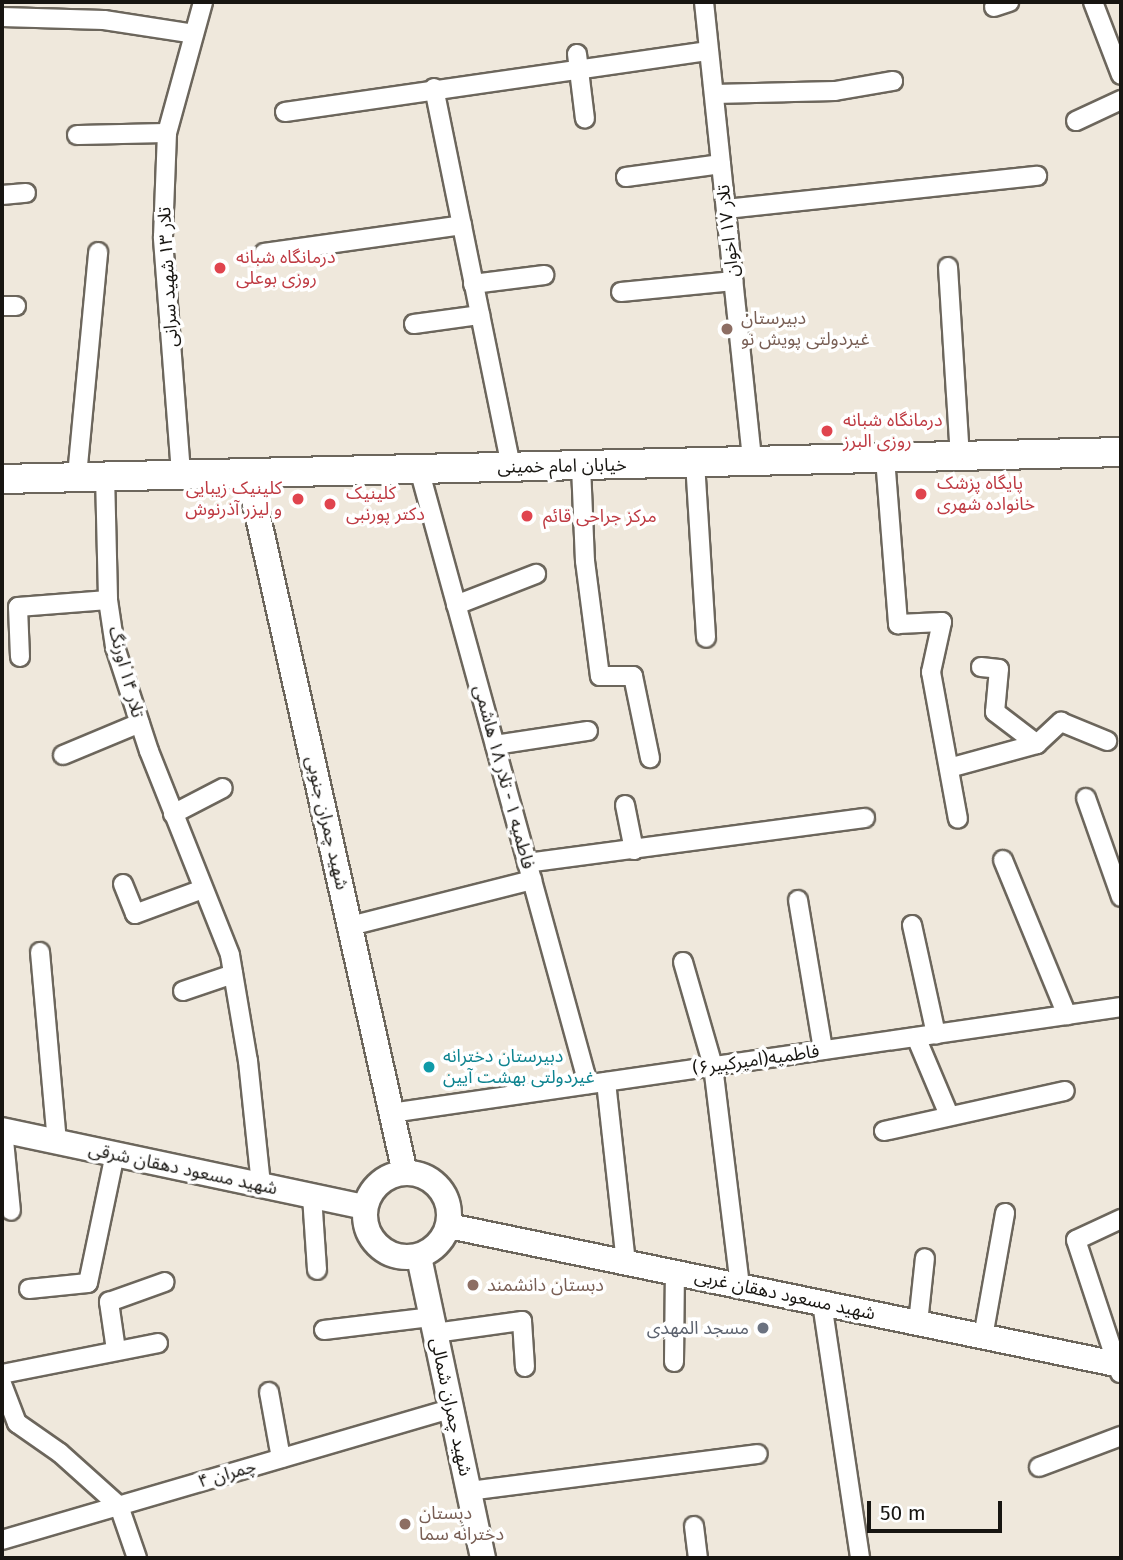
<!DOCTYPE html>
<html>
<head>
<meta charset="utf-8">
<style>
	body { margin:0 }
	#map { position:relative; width:1123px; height:1560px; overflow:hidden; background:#efe8dc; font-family:"Fira Sans","Noto Sans Arabic",sans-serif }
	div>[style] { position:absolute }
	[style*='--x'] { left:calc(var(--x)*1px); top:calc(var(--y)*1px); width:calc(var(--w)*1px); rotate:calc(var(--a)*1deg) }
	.roads { filter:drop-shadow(2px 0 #6c665c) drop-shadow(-2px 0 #6c665c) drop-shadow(0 2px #6c665c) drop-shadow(0 -2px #6c665c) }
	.minor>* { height:18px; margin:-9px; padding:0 9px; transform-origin:9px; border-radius:9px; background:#fff }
	.secondary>* { height:24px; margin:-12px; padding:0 12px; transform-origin:12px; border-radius:12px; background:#fff }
	.secondary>.ring { margin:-12px; padding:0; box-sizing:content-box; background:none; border:24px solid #fff; border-radius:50% }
	.primary>* { height:28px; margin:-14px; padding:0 14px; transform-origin:14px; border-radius:14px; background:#fff }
	.dots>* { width:19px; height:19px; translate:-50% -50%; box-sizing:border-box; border:4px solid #fff; border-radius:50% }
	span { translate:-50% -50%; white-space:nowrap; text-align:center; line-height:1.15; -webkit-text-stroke:7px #fff; paint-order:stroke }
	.street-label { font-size:18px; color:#171511 }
	.health-label { font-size:18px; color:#be3a42 }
	.left { translate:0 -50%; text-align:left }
	.right { translate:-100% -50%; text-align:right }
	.education-label { font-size:18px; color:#785e54 }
	.culture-label { font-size:18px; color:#0d838f }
	.worship-label { font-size:18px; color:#5b616d }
	.frame { position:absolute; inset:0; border:4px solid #171511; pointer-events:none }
	.scale { position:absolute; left:867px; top:1501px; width:135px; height:32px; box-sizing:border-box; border:4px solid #171511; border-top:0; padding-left:9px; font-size:21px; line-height:24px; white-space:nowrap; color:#171511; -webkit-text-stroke:5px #fff; paint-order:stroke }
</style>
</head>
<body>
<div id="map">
	<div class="roads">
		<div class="minor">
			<i style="--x:704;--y:2;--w:462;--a:84"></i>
			<i style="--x:1093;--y:2;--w:78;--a:69"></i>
			<i style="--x:994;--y:7;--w:16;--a:-18"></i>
			<i style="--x:2;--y:17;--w:102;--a:1.7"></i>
			<i style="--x:104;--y:20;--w:91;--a:8.8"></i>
			<i style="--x:577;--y:54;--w:65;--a:83"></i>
			<i style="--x:434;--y:88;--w:387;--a:78.5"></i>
			<i style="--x:714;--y:94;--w:121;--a:-1.4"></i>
			<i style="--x:835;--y:91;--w:59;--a:-9.8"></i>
			<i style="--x:285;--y:112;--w:428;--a:-8.2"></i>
			<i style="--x:1076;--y:121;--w:50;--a:-25"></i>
			<i style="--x:77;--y:135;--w:90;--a:-1.3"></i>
			<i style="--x:626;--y:177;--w:96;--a:-7.8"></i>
			<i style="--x:2;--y:195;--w:24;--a:-5"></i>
			<i style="--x:726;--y:209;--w:313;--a:-6.1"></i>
			<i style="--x:264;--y:253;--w:200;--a:-8"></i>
			<i style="--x:948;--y:267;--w:189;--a:86.4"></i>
			<i style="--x:473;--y:284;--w:72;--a:-7.2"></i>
			<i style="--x:621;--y:292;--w:113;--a:-5.6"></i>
			<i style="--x:2;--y:306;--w:14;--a:0"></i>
			<i style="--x:414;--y:324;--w:67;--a:-7.8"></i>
			<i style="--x:885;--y:458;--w:167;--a:85.5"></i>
			<i style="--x:898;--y:624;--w:44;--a:-2.6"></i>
			<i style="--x:942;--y:622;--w:51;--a:102.4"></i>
			<i style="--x:931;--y:672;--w:149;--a:79.6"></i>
			<i style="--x:695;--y:462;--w:176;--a:86.4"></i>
			<i style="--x:581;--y:466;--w:95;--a:87.6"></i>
			<i style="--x:585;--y:561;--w:116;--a:82.6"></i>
			<i style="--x:600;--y:676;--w:33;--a:0"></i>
			<i style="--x:633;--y:676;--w:84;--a:78.3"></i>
			<i style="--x:419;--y:469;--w:638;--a:74.63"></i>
			<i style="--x:181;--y:473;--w:237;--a:-94.4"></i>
			<i style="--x:163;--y:237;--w:104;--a:-87.8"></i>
			<i style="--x:167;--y:133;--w:136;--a:-74.6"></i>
			<i style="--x:105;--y:475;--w:125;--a:88.6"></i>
			<i style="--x:108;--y:600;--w:48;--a:81.5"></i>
			<i style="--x:115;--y:647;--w:109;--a:71.9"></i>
			<i style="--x:149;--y:751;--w:219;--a:68.3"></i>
			<i style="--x:230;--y:955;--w:108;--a:80.4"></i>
			<i style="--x:248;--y:1061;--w:125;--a:84"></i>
			<i style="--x:77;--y:476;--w:225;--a:-84.6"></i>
			<i style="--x:456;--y:605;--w:86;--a:-21.2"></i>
			<i style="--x:20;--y:657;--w:50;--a:-92.3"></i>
			<i style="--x:18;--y:607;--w:90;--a:-4.4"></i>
			<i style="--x:981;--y:667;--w:18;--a:6"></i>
			<i style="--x:999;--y:669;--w:43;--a:95.3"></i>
			<i style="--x:995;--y:712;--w:53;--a:37.3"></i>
			<i style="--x:495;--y:745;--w:94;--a:-8.6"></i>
			<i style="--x:63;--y:755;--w:83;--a:-22.6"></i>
			<i style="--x:949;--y:768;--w:91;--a:-15.3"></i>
			<i style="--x:1037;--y:744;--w:33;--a:-43"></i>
			<i style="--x:1061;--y:722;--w:50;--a:22.4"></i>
			<i style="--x:1086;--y:798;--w:105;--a:70.5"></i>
			<i style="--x:625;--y:805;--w:46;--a:78.7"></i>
			<i style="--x:173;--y:814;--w:56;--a:-27.5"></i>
			<i style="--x:1003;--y:860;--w:168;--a:67.6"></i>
			<i style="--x:527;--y:863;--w:341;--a:-7.6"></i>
			<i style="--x:123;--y:884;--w:32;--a:68"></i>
			<i style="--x:135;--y:914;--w:72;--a:-20.2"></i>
			<i style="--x:798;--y:900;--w:152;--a:80.5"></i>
			<i style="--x:912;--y:925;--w:112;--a:77.6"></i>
			<i style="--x:350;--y:926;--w:188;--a:-14.2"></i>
			<i style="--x:40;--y:952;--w:190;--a:84.9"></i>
			<i style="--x:683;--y:962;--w:108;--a:73.9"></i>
			<i style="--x:713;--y:1066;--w:222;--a:83"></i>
			<i style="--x:183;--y:991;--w:53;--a:-18.8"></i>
			<i style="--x:916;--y:1037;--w:85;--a:67.1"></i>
			<i style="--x:606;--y:1082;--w:181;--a:83.7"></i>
			<i style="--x:391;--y:1113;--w:738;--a:-8.26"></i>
			<i style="--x:3;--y:1130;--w:81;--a:84.4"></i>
			<i style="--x:884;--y:1131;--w:185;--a:-12.5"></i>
			<i style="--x:312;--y:1196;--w:74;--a:86.1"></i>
			<i style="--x:29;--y:1289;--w:59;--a:-5.8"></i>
			<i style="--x:88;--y:1283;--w:132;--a:-78.2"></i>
			<i style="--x:822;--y:1303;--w:258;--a:81.5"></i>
			<i style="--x:918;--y:1323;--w:65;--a:-83.9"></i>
			<i style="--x:324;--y:1330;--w:109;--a:-6.9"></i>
			<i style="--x:435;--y:1333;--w:88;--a:-7.9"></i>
			<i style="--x:522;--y:1321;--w:46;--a:86.3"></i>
			<i style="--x:983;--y:1337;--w:126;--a:-79.9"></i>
			<i style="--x:116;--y:1350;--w:49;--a:-98.3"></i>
			<i style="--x:109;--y:1302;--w:59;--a:-19.7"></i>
			<i style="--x:674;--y:1362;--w:90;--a:-89.4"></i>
			<i style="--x:1120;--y:1373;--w:140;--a:-108.3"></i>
			<i style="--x:1076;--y:1240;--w:50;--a:-25"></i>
			<i style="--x:2;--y:1374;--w:159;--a:-11.2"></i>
			<i style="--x:2;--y:1384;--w:42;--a:69"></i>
			<i style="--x:17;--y:1423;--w:52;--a:34.9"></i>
			<i style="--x:60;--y:1453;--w:79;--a:41.9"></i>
			<i style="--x:119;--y:1506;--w:55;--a:70.9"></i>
			<i style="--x:269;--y:1392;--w:67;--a:79.7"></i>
			<i style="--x:1039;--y:1467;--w:88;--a:-20.7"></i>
			<i style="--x:469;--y:1491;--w:291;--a:-7.3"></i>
			<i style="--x:694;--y:1526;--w:32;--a:83"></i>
			<i style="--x:2;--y:1540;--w:468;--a:-16.3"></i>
		</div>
		<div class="secondary">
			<i style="--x:248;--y:472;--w:718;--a:77.38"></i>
			<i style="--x:2;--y:1130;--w:371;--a:12"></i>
			<i class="ring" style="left:365px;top:1173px;width:60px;height:60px"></i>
			<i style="--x:449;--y:1226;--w:686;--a:11.69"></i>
			<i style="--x:419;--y:1257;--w:308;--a:78"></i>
		</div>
		<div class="primary">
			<i style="--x:2;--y:479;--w:1119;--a:-1.38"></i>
		</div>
	</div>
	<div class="dots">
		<i style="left:220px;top:268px;background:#e0444e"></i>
		<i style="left:727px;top:329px;background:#8d6e63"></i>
		<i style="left:827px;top:431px;background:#e0444e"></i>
		<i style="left:921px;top:494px;background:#e0444e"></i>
		<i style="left:298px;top:499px;background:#e0444e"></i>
		<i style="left:330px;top:504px;background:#e0444e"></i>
		<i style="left:527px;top:516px;background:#e0444e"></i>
		<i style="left:429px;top:1067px;background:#0f9aa8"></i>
		<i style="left:473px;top:1285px;background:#8d6e63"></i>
		<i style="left:763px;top:1328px;background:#6b7280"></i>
		<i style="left:405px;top:1524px;background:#8d6e63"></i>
	</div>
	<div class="street-label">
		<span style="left:728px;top:231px;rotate:-96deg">تلار ۱۷ اخوان</span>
		<span style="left:168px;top:277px;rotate:-93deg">تلار ۱۳ شهید سرانی</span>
		<span style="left:562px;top:466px;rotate:-1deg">خیابان امام خمینی</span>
		<span style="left:126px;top:672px;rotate:75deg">تلار ۱۴ اورنگ</span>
		<span style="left:504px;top:777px;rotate:75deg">فاطمیه ۱ - تلار ۱۸ هاشمی</span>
		<span style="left:327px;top:823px;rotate:77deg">شهید چمران جنوبی</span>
		<span style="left:756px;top:1060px;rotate:-8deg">فاطمیه(امیرکبیر۶)</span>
		<span style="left:183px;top:1169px;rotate:12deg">شهید مسعود دهقان شرقی</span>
		<span style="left:785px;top:1295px;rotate:12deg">شهید مسعود دهقان غربی</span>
		<span style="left:451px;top:1407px;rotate:78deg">شهید چمران شمالی</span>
		<span style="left:227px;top:1474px;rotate:-16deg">چمران ۴</span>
	</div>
	<div class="health-label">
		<span class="left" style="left:236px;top:268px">درمانگاه شبانه<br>روزی بوعلی</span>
		<span class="left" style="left:843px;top:431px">درمانگاه شبانه<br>روزی البرز</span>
		<span class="left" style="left:937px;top:494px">پایگاه پزشک<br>خانواده شهری</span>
		<span class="right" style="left:282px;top:499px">کلینیک زیبایی<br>و لیزر آذرنوش</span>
		<span class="left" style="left:346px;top:504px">کلینیک<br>دکتر پورنبی</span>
		<span class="left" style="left:543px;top:516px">مرکز جراحی قائم</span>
	</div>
	<div class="education-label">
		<span class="left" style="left:741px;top:329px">دبیرستان<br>غیردولتی پویش نو</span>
		<span class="left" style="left:487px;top:1285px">دبستان دانشمند</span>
		<span class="left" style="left:419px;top:1524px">دبستان<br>دخترانه سما</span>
	</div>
	<div class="culture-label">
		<span class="left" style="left:443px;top:1067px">دبیرستان دخترانه<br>غیردولتی بهشت آیین</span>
	</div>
	<div class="worship-label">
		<span class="right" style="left:749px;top:1328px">مسجد المهدی</span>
	</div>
	<div class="frame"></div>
	<div class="scale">50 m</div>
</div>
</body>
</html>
